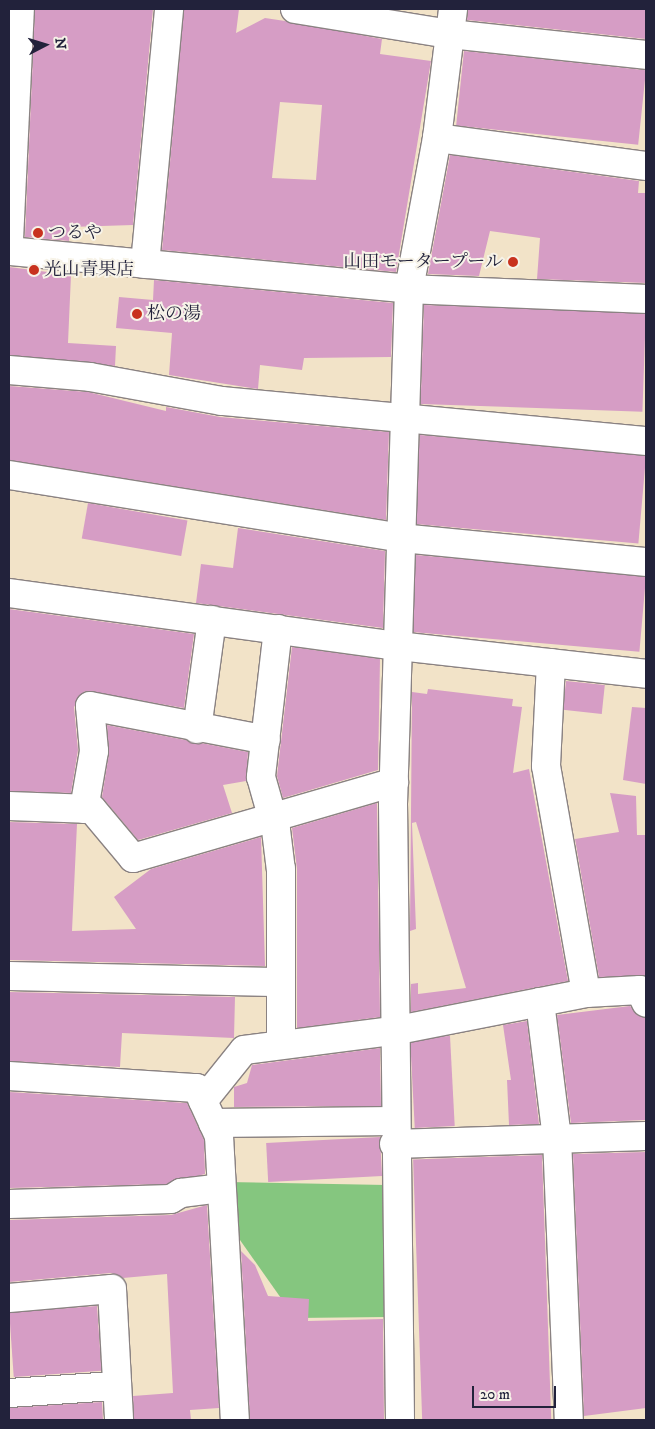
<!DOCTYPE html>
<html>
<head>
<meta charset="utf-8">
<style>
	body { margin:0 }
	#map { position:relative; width:655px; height:1429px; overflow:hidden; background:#f2e3c8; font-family:"IM FELL DW Pica","Noto Serif JP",serif }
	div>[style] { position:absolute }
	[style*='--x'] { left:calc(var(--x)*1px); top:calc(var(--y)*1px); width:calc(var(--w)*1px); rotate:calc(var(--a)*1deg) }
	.green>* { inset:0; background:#85c67f }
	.building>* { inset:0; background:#d69dc5; transform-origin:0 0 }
	.roads { filter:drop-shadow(1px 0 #8a8282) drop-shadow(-1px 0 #8a8282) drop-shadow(0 1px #8a8282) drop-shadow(0 -1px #8a8282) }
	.minor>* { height:28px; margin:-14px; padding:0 14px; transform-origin:14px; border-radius:14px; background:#fff }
	.dots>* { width:14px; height:14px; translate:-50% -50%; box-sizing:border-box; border:2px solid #f7f3e8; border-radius:50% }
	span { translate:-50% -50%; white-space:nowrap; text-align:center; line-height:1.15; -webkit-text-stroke:4px #f7f3e8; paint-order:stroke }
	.poi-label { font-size:18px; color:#22223b }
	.left { translate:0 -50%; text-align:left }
	.right { translate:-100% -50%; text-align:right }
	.frame { position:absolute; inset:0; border:10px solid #22223b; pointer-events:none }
	.north { position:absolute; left:20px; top:20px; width:50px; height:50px; -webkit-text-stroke:4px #f7f3e8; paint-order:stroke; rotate:85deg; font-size:14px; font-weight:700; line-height:20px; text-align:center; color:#22223b }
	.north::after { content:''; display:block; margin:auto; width:18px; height:22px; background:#22223b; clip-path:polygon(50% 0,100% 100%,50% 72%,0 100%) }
	.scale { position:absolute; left:472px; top:1386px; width:84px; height:22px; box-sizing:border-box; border:2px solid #22223b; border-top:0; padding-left:6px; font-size:15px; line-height:18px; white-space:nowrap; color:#22223b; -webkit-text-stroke:4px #f7f3e8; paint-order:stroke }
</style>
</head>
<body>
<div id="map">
	<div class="green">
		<i style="clip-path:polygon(226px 1182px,386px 1185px,386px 1317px,295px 1318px,228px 1223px)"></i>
	</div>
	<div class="building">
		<i style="clip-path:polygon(35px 9px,153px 9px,133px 225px,70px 227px,69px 241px,25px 237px)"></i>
		<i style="clip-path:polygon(evenodd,184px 9px,239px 9px,236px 33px,265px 18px,285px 21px,382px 39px,380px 54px,431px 61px,396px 272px,162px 250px,184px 9px,280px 102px,322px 105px,316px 180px,272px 178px,280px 102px)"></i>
		<i style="clip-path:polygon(468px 9px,646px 9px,646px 39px,467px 20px)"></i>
		<i style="left:464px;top:51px;width:183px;height:75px;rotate:6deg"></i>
		<i style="clip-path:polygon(450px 155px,639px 181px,638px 193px,646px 193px,646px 283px,537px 279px,540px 238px,490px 231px,479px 276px,428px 274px)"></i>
		<i style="clip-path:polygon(9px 267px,71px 275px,68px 343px,116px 346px,115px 366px,9px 355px)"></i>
		<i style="clip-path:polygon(154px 280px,393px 303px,391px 357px,304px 358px,302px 370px,260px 365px,258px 389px,169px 375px,172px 333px,116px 328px,119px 297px,153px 300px)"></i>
		<i style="left:424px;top:305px;width:222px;height:99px;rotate:2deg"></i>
		<i style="clip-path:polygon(9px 386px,88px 392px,166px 411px,166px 407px,220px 417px,389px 432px,386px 520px,9px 460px)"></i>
		<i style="left:420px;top:435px;width:227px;height:89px;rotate:5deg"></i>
		<i style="left:88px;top:503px;width:101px;height:36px;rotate:10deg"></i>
		<i style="clip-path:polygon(238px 528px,385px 551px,383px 628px,196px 603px,201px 564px,233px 568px)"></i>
		<i style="left:416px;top:555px;width:231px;height:77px;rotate:5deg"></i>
		<i style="clip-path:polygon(9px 609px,194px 634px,184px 708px,85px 691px,74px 707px,78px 750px,71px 793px,9px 791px)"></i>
		<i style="clip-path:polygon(292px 647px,380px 659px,378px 770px,283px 798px,277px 776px)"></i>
		<i style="left:566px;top:681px;width:39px;height:29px;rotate:6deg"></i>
		<i style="clip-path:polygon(428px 689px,513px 699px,512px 706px,522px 707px,513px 773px,529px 769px,568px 981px,411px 1012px,411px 984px,418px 983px,418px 994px,466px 988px,416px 822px,412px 823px,416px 929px,410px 931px,412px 692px,427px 694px)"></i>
		<i style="clip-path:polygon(632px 707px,646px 708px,646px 784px,623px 780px)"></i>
		<i style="clip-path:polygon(107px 725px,248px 752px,246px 781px,223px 785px,232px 813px,138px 840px,102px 797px,109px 753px)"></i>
		<i style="clip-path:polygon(610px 793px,636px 796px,637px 835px,646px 835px,646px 976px,599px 977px,575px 839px,619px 832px)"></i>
		<i style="clip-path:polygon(377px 803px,380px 1017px,297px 1028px,297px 869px,292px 828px)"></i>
		<i style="clip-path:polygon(9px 822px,77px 824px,72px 931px,136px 929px,114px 897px,151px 869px,261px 837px,265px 966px,9px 960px)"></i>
		<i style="clip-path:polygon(9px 992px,235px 997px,234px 1038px,122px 1033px,120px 1067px,9px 1061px)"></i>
		<i style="clip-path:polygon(630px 1006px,637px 1015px,646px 1018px,646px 1120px,571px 1123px,557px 1015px)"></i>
		<i style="clip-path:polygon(527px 1021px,539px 1124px,509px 1125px,507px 1080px,511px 1080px,503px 1025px)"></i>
		<i style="left:450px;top:1036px;width:90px;height:40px;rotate:87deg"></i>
		<i style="clip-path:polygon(380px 1048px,381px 1106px,234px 1107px,234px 1087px,247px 1083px,252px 1065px)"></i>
		<i style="clip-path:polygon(9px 1092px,187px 1103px,204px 1140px,205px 1174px,166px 1184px,9px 1188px)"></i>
		<i style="left:380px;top:1137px;width:39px;height:114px;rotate:87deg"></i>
		<i style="clip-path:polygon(646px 1152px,646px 1408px,584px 1416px,573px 1154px)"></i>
		<i style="left:542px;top:1155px;width:265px;height:129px;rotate:88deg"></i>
		<i style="clip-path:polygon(207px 1205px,219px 1408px,190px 1410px,191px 1420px,134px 1420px,133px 1396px,173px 1393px,167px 1274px,123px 1278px,111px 1273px,9px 1282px,9px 1220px,171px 1215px)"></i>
		<i style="clip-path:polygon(241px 1251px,255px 1265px,268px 1296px,309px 1299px,308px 1321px,383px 1319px,384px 1420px,250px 1420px)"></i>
		<i style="left:97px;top:1306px;width:65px;height:88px;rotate:86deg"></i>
		<i style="clip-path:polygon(102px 1402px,103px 1420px,9px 1420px,9px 1408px)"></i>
	</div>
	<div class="roads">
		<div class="minor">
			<i style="--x:295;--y:9;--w:157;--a:9.2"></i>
			<i style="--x:450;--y:34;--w:197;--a:6.1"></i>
			<i style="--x:437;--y:138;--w:211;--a:7.6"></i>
			<i style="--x:9;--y:240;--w:231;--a:-87.3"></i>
			<i style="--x:9;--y:251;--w:402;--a:5.4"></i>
			<i style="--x:409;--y:289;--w:237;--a:2.4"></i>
			<i style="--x:145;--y:264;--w:256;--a:-84.6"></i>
			<i style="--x:9;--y:370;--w:81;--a:4.9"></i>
			<i style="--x:90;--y:377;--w:134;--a:10.3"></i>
			<i style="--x:222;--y:401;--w:426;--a:5.4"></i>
			<i style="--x:9;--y:475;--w:397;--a:9.1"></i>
			<i style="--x:401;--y:538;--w:246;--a:5.6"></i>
			<i style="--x:9;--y:593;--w:393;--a:7.8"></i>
			<i style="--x:398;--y:646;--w:250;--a:6.4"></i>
			<i style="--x:278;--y:629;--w:149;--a:96.6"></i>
			<i style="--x:261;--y:777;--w:55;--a:74.2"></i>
			<i style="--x:276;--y:830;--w:39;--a:83"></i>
			<i style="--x:281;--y:869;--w:174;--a:90"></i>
			<i style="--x:551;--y:663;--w:103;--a:92.8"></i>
			<i style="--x:546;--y:766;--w:230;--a:80"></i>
			<i style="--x:197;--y:729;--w:110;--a:-82.2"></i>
			<i style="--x:9;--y:806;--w:83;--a:2.1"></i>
			<i style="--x:92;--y:809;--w:64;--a:50.1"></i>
			<i style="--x:133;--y:858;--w:272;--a:-16.2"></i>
			<i style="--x:84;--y:809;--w:59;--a:-80.2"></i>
			<i style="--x:94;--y:751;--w:45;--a:-95.1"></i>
			<i style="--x:90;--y:706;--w:179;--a:10.9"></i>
			<i style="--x:9;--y:976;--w:272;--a:1.3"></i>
			<i style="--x:540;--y:1002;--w:137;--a:82.9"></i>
			<i style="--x:557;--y:1138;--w:282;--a:87.6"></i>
			<i style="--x:9;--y:1076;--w:188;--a:3.7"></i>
			<i style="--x:197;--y:1088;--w:53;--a:65.4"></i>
			<i style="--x:219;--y:1136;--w:284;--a:86.8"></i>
			<i style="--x:203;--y:1101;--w:65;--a:-51.2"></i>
			<i style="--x:244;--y:1050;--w:150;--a:-7.3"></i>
			<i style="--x:393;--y:1031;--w:197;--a:-11.1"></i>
			<i style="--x:586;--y:993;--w:54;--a:-3.2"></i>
			<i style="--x:640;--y:990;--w:14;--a:65"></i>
			<i style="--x:213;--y:1123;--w:181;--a:-0.6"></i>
			<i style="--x:394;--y:1144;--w:252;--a:-1.8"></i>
			<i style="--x:9;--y:1204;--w:162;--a:-1.8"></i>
			<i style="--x:171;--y:1199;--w:12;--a:-31"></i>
			<i style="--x:181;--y:1193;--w:38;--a:-7"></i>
			<i style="--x:9;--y:1298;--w:103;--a:-5"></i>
			<i style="--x:112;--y:1289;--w:131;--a:86.9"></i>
			<i style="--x:9;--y:1393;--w:106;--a:-3.8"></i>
			<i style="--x:400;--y:1420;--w:616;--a:-90.65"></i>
			<i style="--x:393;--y:804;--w:515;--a:-88.22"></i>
			<i style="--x:409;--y:289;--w:154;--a:-79.5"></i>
			<i style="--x:437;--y:138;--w:130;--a:-82.9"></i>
		</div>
	</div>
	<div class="dots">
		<i style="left:38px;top:233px;background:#c8321e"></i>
		<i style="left:513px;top:262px;background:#c8321e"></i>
		<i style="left:34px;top:270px;background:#c8321e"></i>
		<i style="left:137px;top:314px;background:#c8321e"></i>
	</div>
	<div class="poi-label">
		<span class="left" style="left:48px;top:233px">つるや</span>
		<span class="right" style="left:503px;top:262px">山田モータープール</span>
		<span class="left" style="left:44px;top:270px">光山青果店</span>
		<span class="left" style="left:147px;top:314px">松の湯</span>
	</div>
	<div class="frame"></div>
	<div class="north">N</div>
	<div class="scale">20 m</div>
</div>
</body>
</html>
